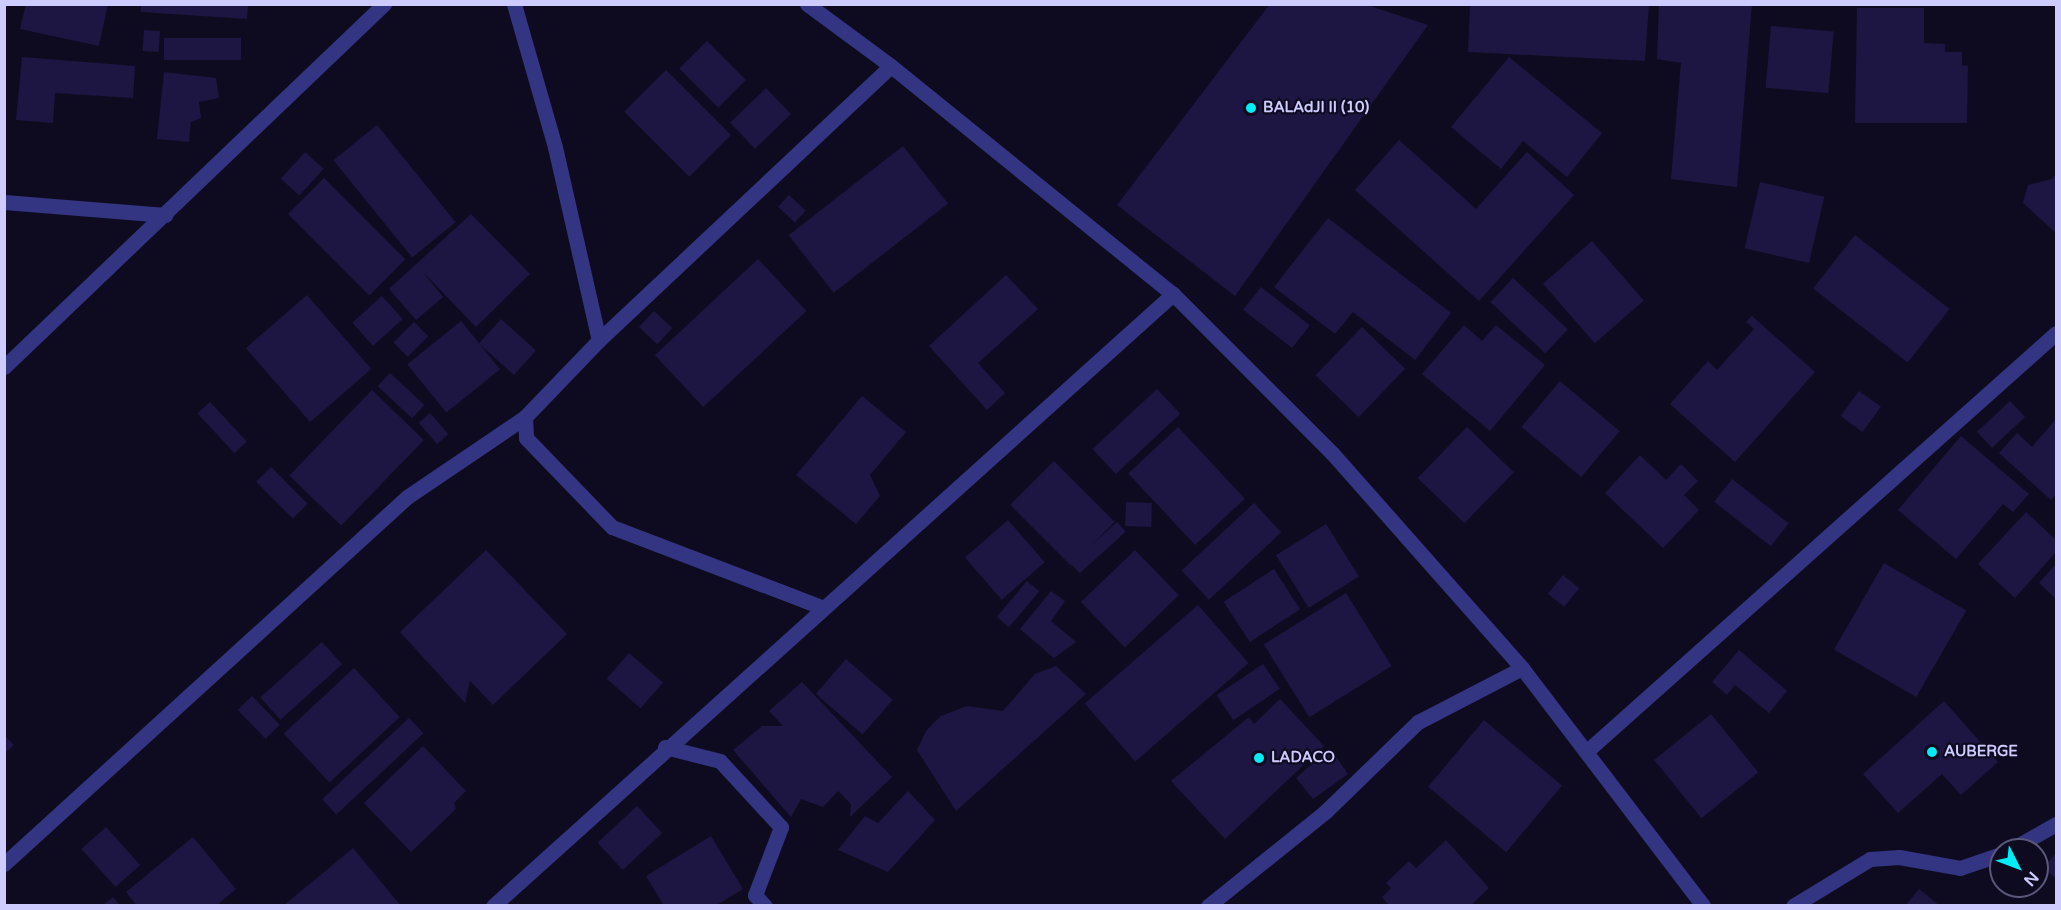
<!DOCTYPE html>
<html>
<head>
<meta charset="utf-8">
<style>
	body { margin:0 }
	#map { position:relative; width:2061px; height:910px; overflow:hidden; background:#0e0b20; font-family:"Varela Round",sans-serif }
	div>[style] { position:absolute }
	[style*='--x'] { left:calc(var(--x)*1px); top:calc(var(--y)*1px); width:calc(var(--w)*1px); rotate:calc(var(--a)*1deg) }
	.building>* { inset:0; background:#1d1642; transform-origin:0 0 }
	.minor>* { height:15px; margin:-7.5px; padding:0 7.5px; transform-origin:7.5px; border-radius:7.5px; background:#333582 }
	.dots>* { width:16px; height:16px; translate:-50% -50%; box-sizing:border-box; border:3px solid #0e0b20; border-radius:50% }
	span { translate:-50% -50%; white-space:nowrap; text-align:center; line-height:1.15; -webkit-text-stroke:4.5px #0e0b20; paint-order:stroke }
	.poi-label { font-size:15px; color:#cdcbff; font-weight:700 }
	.left { translate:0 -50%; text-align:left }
	.frame { position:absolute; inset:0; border:6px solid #cdcbff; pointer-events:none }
	.north { position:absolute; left:1989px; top:838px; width:60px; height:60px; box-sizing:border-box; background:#0e0b20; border:2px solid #5a5879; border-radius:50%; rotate:132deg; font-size:16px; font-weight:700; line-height:24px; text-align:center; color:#cdcbff }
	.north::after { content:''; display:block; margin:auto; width:21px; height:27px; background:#00ecf6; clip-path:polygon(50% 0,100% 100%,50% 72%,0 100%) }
</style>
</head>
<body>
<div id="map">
	<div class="building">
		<i style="clip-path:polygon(26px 4px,108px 4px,99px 46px,20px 29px)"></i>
		<i style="clip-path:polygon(141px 4px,248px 4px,247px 19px,141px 12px)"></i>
		<i style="clip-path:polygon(1270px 4px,1364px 4px,1428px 25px,1235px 296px,1117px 205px)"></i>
		<i style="clip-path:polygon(1470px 4px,1649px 4px,1645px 61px,1468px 52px)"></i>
		<i style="clip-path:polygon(1659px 4px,1752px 4px,1737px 187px,1671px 179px,1681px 63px,1657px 59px)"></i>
		<i style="clip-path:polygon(1857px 8px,1924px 8px,1924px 43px,1945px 44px,1945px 52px,1962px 52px,1962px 65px,1968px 66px,1967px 123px,1855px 123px)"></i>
		<i style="left:1771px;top:26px;width:63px;height:62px;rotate:5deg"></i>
		<i style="left:144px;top:30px;width:16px;height:21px;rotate:4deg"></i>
		<i style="left:164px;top:38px;width:77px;height:22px"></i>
		<i style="left:707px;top:41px;width:55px;height:39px;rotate:45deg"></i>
		<i style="clip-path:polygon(22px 57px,135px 66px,133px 98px,55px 93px,53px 123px,16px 120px)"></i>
		<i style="clip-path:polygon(1509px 57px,1602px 133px,1567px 177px,1523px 141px,1501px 169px,1451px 127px)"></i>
		<i style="left:666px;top:70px;width:92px;height:59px;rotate:45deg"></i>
		<i style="clip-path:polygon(164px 72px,216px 78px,219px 98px,199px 102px,201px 118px,191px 122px,189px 142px,157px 139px)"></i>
		<i style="left:766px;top:88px;width:36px;height:50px;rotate:46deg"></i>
		<i style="left:377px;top:125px;width:125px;height:56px;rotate:51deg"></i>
		<i style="clip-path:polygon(1399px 140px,1476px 209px,1527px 152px,1574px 195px,1479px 301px,1355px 190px)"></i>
		<i style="left:903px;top:146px;width:73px;height:145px;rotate:52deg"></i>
		<i style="left:305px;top:152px;width:25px;height:36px;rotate:42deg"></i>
		<i style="clip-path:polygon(2056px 174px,2056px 233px,2023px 203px,2028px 185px,2052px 179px)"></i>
		<i style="left:324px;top:178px;width:115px;height:51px;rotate:45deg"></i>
		<i style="left:1760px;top:182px;width:66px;height:68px;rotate:13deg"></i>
		<i style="left:789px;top:195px;width:23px;height:16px;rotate:43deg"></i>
		<i style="clip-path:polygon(471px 214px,530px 274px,476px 327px,422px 271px,443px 297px,416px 320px,389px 289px)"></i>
		<i style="clip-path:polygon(1328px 218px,1451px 313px,1415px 360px,1353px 312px,1335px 334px,1274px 287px)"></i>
		<i style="left:1855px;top:235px;width:120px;height:68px;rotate:38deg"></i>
		<i style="left:1592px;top:241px;width:79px;height:65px;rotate:49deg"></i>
		<i style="left:758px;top:259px;width:71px;height:141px;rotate:47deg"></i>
		<i style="clip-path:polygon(1006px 275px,1038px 309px,978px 363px,1005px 393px,987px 410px,929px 346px)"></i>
		<i style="left:1513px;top:278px;width:75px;height:33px;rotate:43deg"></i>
		<i style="left:1261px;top:287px;width:62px;height:29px;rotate:38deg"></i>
		<i style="left:307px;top:295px;width:98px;height:81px;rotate:49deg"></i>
		<i style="left:382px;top:296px;width:31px;height:40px;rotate:48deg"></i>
		<i style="left:654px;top:311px;width:25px;height:22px;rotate:43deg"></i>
		<i style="clip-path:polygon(1752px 316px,1815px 372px,1735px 462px,1670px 404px,1708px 361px,1717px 370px,1754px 329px,1746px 322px)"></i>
		<i style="left:501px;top:319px;width:47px;height:33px;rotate:42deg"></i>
		<i style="left:461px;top:321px;width:62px;height:69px;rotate:51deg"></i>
		<i style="left:414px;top:322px;width:20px;height:29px;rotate:45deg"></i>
		<i style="clip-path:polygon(1464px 325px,1482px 341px,1496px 325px,1545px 365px,1490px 431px,1422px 374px)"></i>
		<i style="left:1362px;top:327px;width:60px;height:67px;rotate:44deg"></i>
		<i style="left:390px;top:373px;width:47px;height:18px;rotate:43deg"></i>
		<i style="left:1560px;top:381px;width:78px;height:60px;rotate:40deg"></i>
		<i style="left:1157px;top:389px;width:34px;height:88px;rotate:47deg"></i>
		<i style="left:372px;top:390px;width:72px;height:119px;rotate:44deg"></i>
		<i style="left:1859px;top:391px;width:27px;height:31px;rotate:36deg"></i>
		<i style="clip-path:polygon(862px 396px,906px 432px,870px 475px,880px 496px,856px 524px,796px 475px)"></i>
		<i style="left:2010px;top:401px;width:22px;height:45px;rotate:47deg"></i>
		<i style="left:210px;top:402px;width:54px;height:17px;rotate:47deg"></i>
		<i style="left:430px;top:413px;width:28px;height:15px;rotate:49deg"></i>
		<i style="clip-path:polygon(2056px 419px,2056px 494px,2051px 500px,1999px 453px,2017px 433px,2032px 447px)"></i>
		<i style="left:1178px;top:427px;width:98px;height:68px;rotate:47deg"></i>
		<i style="left:1467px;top:427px;width:65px;height:71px;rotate:44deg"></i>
		<i style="clip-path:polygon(1961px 436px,2029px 494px,2013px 512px,2003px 504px,1956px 559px,1898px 510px)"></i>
		<i style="clip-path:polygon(1640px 455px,1666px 480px,1681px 464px,1698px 481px,1684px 495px,1699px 510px,1663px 548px,1605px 493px)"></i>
		<i style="left:1054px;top:461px;width:86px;height:62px;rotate:45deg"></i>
		<i style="left:271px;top:467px;width:52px;height:21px;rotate:45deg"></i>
		<i style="left:1732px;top:479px;width:72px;height:29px;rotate:38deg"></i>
		<i style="left:1126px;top:502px;width:26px;height:24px;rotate:2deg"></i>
		<i style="left:1254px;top:503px;width:40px;height:99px;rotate:47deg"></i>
		<i style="clip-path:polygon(2026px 512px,2056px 540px,2056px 552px,2015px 598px,1978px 564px)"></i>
		<i style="left:1008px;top:520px;width:56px;height:57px;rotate:49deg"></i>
		<i style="left:1117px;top:522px;width:13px;height:62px;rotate:48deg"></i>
		<i style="left:1326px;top:524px;width:62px;height:59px;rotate:58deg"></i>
		<i style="clip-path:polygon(486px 550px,567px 634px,493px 705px,470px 681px,465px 703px,400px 632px)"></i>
		<i style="left:1135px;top:550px;width:63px;height:75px;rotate:46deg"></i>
		<i style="left:1884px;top:563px;width:95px;height:100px;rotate:30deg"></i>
		<i style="clip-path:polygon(2056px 564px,2056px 599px,2039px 583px)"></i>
		<i style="left:1274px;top:569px;width:48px;height:60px;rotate:57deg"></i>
		<i style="left:1563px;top:575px;width:21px;height:24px;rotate:39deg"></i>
		<i style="left:1027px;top:581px;width:16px;height:47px;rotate:40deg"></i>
		<i style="clip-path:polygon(1051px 591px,1065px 601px,1051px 621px,1076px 642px,1054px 658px,1020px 629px)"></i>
		<i style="left:1346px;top:593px;width:86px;height:97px;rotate:58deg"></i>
		<i style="left:1198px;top:605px;width:77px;height:150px;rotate:49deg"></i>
		<i style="left:322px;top:642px;width:30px;height:83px;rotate:48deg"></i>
		<i style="clip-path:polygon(1739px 650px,1787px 691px,1769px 713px,1735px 685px,1727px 695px,1712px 682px)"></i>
		<i style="left:629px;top:653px;width:45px;height:34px;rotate:41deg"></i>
		<i style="left:846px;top:659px;width:62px;height:46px;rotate:41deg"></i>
		<i style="left:1263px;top:664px;width:30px;height:56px;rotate:56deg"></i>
		<i style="clip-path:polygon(1056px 666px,1086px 694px,956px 811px,917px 750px,926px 731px,941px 716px,967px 706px,1003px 711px,1035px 674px)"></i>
		<i style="left:354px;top:668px;width:67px;height:96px;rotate:47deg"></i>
		<i style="clip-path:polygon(802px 682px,892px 777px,850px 817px,851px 804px,838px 791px,823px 807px,801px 799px,791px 817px,733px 750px,762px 726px,783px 726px,769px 711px)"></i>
		<i style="left:252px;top:696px;width:40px;height:20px;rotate:46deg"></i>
		<i style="clip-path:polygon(1280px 699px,1324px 746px,1225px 839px,1171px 781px,1249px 717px,1254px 724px)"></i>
		<i style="clip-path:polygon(1944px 701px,1998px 762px,1961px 795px,1942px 774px,1898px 813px,1863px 774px)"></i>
		<i style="left:1711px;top:714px;width:75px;height:73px;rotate:51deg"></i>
		<i style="left:409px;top:718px;width:21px;height:119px;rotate:47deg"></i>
		<i style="left:1484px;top:720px;width:102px;height:87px;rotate:40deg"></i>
		<i style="clip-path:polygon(4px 735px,14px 745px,4px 754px)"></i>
		<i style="clip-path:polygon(423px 746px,466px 791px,454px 803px,456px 809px,411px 852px,364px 803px)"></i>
		<i style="clip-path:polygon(1330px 748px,1348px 774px,1313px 799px,1296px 778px)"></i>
		<i style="clip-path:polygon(908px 791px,935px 820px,888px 872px,838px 850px,865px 816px,878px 823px)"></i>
		<i style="left:637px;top:806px;width:37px;height:54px;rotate:47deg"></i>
		<i style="left:106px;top:827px;width:51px;height:33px;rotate:48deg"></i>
		<i style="clip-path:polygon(711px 836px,743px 889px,715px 906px,664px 906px,646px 876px)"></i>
		<i style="clip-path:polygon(193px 837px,236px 889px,216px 906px,137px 906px,126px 892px)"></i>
		<i style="clip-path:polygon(1446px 840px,1489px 888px,1470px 906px,1389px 906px,1382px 897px,1391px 888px,1386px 883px,1409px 861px,1416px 868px)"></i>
		<i style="clip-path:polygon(353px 848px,401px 906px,283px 906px)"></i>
		<i style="clip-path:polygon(2056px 853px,2056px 879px,2044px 867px)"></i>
		<i style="clip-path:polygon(1919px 889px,1940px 906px,1905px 906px)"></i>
		<i style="clip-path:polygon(113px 897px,120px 906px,102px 906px)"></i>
	</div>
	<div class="minor">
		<i style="--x:514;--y:4;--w:149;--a:74"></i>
		<i style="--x:555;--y:147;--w:198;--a:77.2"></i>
		<i style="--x:807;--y:4;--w:104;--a:36.4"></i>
		<i style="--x:891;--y:66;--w:363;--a:39"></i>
		<i style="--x:1173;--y:294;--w:225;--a:45"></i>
		<i style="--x:1332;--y:453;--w:287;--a:48.5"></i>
		<i style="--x:1522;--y:668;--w:299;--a:52.7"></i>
		<i style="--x:4;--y:202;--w:162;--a:4.6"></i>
		<i style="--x:4;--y:367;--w:526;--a:-43.69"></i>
		<i style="--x:525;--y:417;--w:21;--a:87"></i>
		<i style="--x:526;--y:438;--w:124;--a:46"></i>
		<i style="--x:612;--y:527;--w:224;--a:20.9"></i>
		<i style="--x:665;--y:747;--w:57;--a:14.3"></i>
		<i style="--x:720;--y:761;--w:90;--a:47.3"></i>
		<i style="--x:781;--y:827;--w:73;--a:110.9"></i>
		<i style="--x:755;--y:895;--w:15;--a:48"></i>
		<i style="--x:1587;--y:751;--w:628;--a:-41.71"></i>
		<i style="--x:2010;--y:850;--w:53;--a:-29.5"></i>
		<i style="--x:4;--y:864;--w:545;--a:-42.32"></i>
		<i style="--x:407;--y:497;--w:143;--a:-34.1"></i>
		<i style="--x:525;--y:417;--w:107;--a:-46.1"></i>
		<i style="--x:599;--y:340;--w:400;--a:-43.2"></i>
		<i style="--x:493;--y:906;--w:915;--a:-41.99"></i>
		<i style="--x:1208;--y:906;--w:151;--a:-38.8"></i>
		<i style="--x:1326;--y:811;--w:128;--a:-44.1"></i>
		<i style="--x:1418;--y:722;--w:117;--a:-27.4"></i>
		<i style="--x:1793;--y:906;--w:90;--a:-31.4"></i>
		<i style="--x:1870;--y:859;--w:29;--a:-4"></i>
		<i style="--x:1899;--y:857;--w:62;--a:10.2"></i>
		<i style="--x:1960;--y:868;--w:43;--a:-18.9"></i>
	</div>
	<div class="dots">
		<i style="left:1251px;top:108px;background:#00ecf6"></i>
		<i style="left:1932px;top:752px;background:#00ecf6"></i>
		<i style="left:1259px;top:758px;background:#00ecf6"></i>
	</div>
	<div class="poi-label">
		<span class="left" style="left:1263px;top:108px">BALAdJI II (10)</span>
		<span class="left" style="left:1944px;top:752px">AUBERGE</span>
		<span class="left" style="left:1271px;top:758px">LADACO</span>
	</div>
	<div class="frame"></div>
	<div class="north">N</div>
</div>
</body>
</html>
